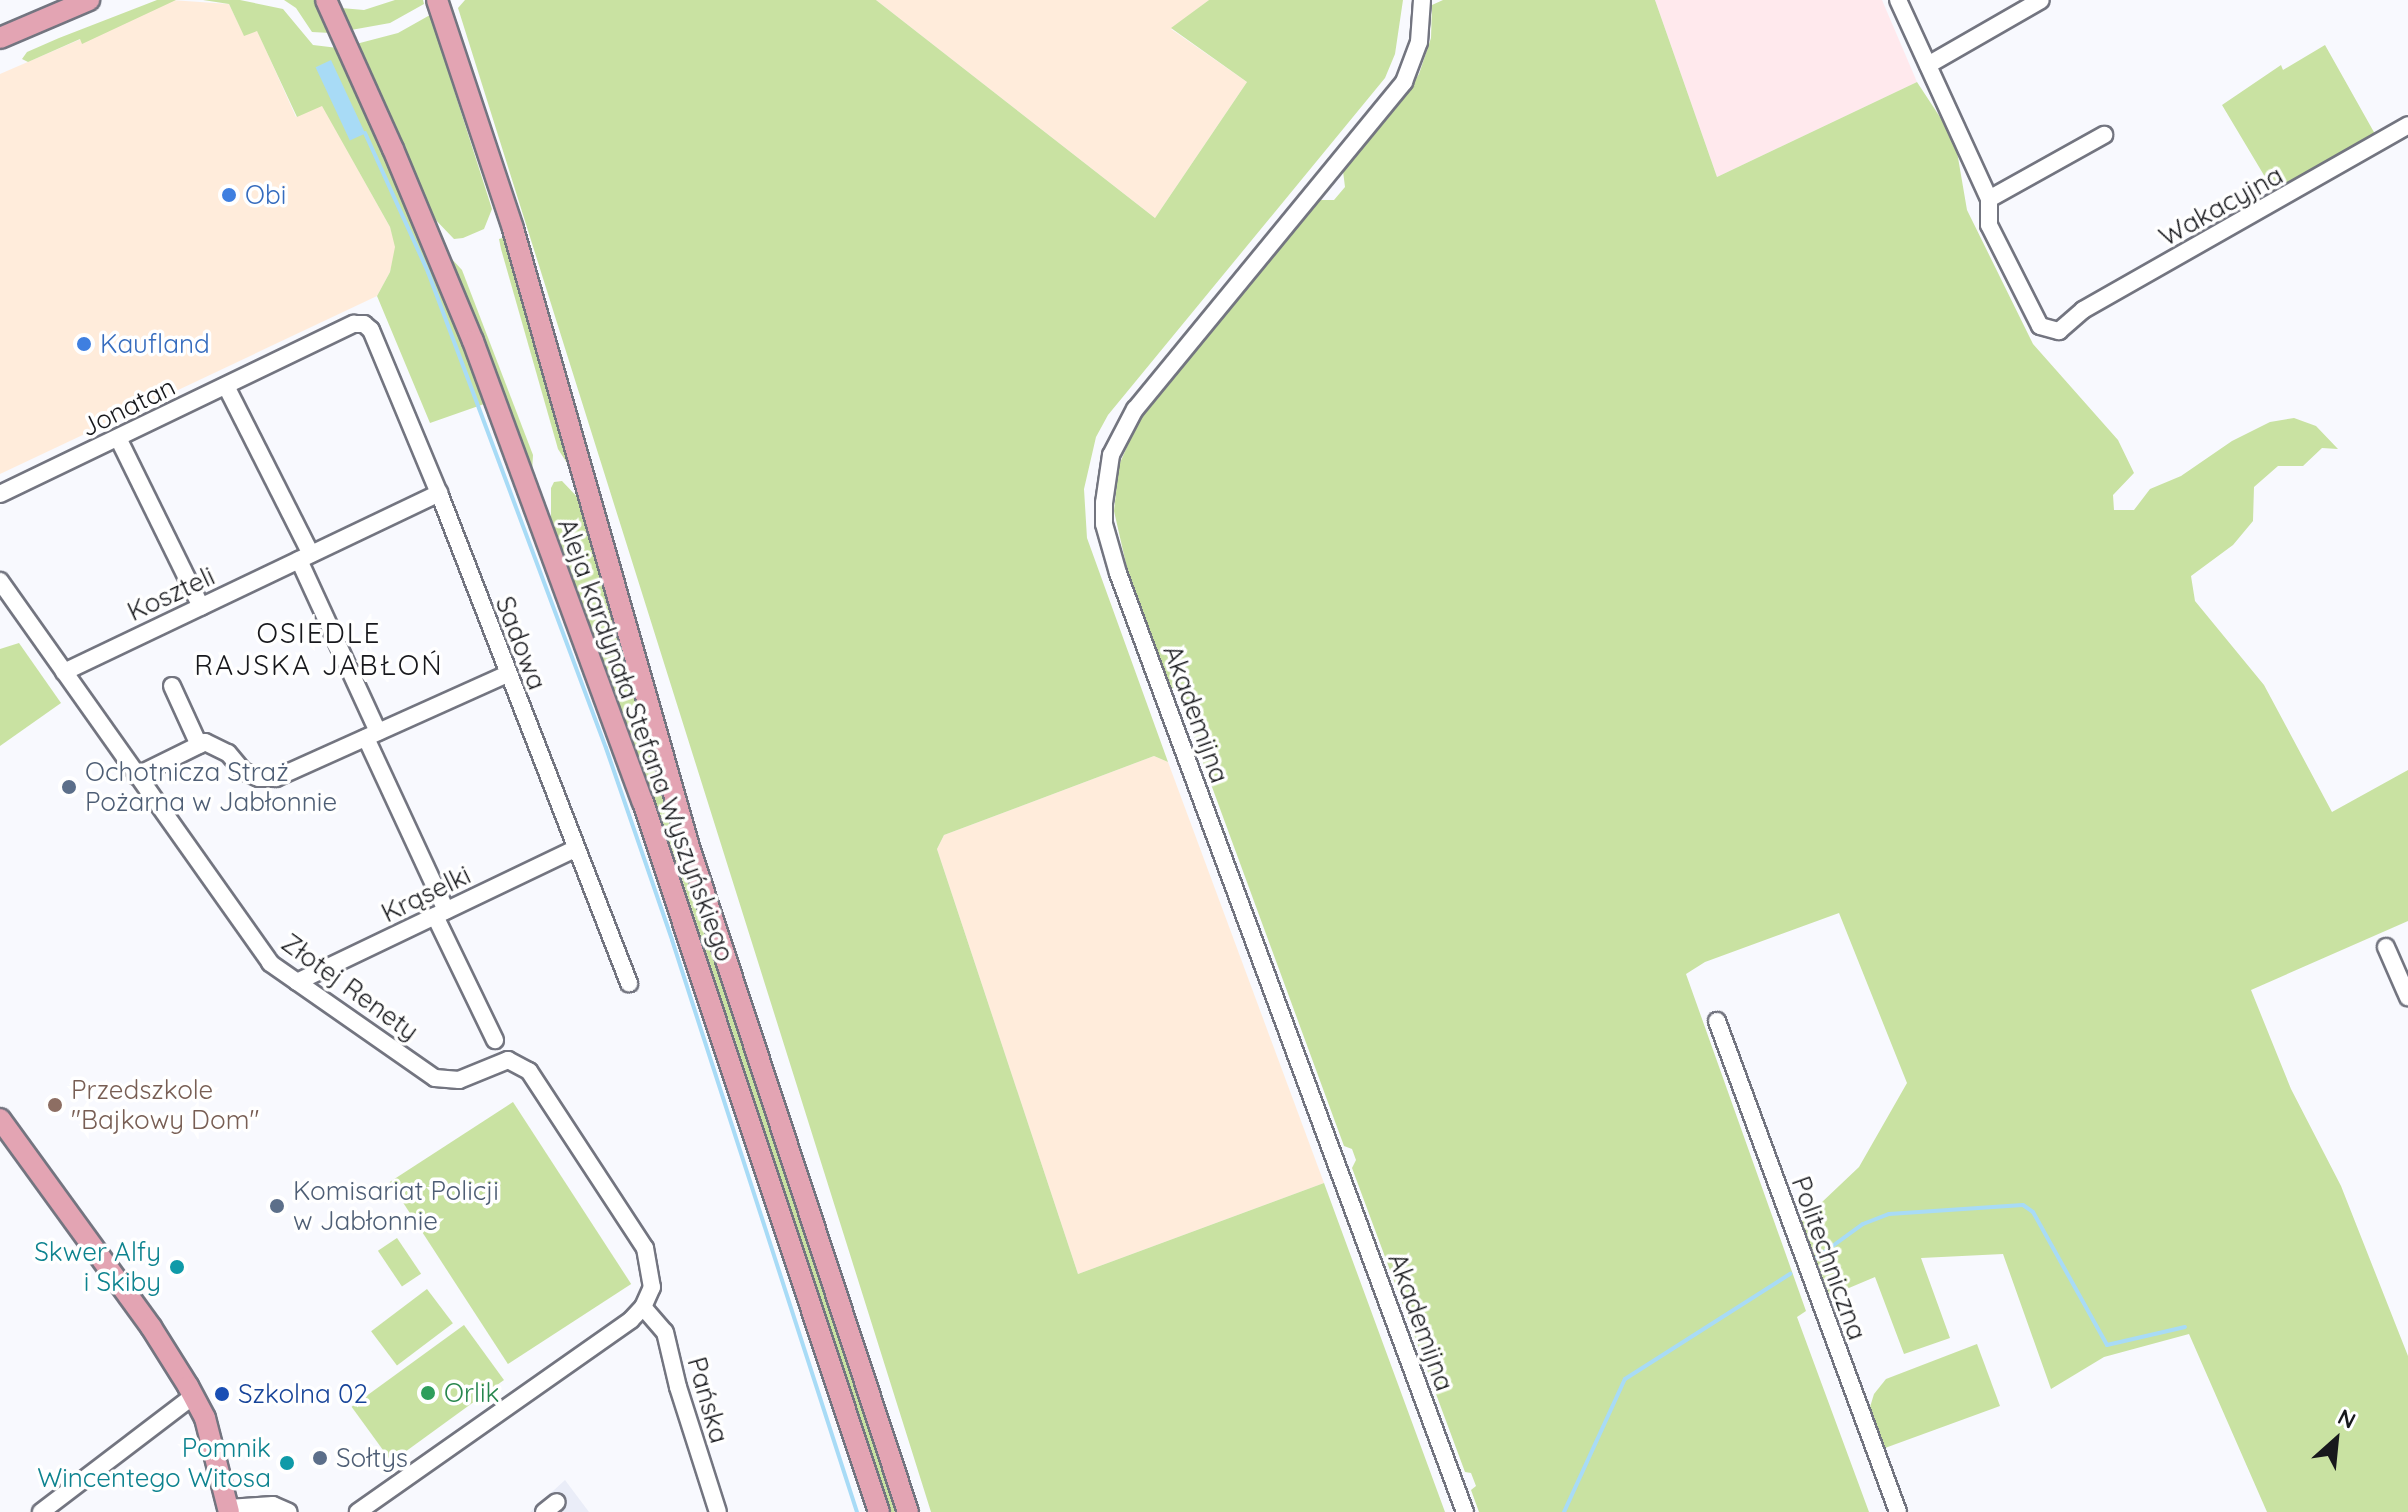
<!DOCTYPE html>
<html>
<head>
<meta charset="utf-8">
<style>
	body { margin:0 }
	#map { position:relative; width:2408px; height:1512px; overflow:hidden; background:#f8f9fe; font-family:Quicksand,sans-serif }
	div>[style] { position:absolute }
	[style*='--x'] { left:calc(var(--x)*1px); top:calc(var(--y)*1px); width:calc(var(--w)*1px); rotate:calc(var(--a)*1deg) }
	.commercial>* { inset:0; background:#ffecdb }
	.industrial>* { inset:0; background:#ffe9ed }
	.built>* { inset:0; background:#eaedf8 }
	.green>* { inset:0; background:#c9e2a2; transform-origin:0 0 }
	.water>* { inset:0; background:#a8dbf6; transform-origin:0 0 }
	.stream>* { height:4px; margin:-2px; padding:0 2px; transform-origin:2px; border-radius:2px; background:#a8dbf6 }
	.roads { filter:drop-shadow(2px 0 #737580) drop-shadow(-2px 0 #737580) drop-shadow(0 2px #737580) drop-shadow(0 -2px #737580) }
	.minor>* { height:16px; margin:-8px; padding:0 8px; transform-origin:8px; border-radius:8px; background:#fff }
	.major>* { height:20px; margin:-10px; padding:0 10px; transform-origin:10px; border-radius:10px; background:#e3a4b3 }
	.dots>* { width:22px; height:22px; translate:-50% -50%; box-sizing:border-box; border:4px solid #fff; border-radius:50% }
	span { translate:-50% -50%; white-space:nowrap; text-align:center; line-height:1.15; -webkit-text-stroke:7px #fff; paint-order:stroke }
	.shop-label { font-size:26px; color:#366cbe }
	.left { translate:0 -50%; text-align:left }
	.street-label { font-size:26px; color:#17181c }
	.service-label { font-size:26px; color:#4e5e75 }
	.education-label { font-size:26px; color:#785e54 }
	.culture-label { font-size:26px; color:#0d838f }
	.right { translate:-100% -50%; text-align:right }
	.leisure-label { font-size:26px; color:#27864d }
	.transit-label { font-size:26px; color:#164399 }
	.neighbourhood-label { font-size:28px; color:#17181c; letter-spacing:2px }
	.north { position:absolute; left:2296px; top:1400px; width:80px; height:80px; -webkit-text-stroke:6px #fff; paint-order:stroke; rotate:27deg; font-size:22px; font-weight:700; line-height:32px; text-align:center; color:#17181c }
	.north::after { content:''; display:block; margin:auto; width:28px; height:36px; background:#17181c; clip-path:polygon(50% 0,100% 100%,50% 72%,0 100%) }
</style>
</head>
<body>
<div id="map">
	<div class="commercial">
		<i style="clip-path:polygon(171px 0,229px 4px,244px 35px,257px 30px,296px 117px,322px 105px,390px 227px,396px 247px,390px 272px,377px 296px,0 474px,0 74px)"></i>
		<i style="clip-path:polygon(876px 0,1209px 0,1171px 29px,1247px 82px,1155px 218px)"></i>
		<i style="clip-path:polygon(1154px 756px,1168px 762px,1324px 1183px,1078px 1274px,937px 849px,944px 835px)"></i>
	</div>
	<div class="industrial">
		<i style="clip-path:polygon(1655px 0,1882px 0,1917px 82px,1717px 177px)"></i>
	</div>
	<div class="built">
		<i style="clip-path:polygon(565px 1480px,589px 1512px,530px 1512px)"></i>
	</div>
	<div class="green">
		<i style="clip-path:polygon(157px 0,176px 0,82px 44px,80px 39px,28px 62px,22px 59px,27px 52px,59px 38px)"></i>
		<i style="clip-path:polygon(203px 0,240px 0,283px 9px,313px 45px,338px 48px,391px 167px,487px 403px,430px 423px,377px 296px,390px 272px,395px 247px,390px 227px,322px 106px,297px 117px,257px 31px,244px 36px,229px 4px)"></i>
		<i style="clip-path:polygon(284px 0,314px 0,331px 33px,312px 32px,296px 8px)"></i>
		<i style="clip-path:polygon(395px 0,423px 0,424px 4px,390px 23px,351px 30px,341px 8px,364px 10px)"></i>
		<i style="clip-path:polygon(465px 0,876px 0,1155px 218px,1247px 82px,1171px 28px,1209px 0,1403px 0,1395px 54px,1385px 78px,1108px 415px,1096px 437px,1084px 489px,1087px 538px,1168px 762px,1154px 756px,944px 835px,937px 849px,1078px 1274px,1324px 1183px,1445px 1512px,931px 1512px,458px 8px)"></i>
		<i style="clip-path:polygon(1443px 0,1655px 0,1717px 177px,1917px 82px,1955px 140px,1967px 210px,2033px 344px,2118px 440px,2134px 473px,2113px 495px,2114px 510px,2134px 510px,2150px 489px,2181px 476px,2232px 441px,2270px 422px,2294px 418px,2316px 426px,2338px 449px,2322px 448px,2303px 466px,2278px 466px,2254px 487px,2253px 521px,2233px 545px,2191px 576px,2195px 601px,2264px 685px,2332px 812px,2408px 770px,2408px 921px,2251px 990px,2291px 1089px,2341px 1186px,2408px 1356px,2408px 1512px,2267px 1512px,2189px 1334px,2104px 1357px,2051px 1389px,2003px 1254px,1921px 1258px,1950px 1338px,1904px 1354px,1875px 1277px,1830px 1296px,1801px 1222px,1859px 1167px,1907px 1083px,1839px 913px,1705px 962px,1686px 974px,1806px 1311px,1797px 1317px,1869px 1512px,1479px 1512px,1471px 1490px,1476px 1486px,1471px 1473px,1465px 1472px,1352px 1168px,1356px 1160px,1352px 1149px,1344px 1146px,1194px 738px,1198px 733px,1193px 721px,1188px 721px,1177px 687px,1170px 689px,1129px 577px,1114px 511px,1119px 465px,1139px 420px,1320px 200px,1334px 200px,1345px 187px,1343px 171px,1400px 103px,1419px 74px,1431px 38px,1432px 5px)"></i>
		<i style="clip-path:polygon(430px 15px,492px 209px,484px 229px,463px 238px,454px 239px,431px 215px,356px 44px,398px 33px)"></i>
		<i style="clip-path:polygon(2325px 45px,2375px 134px,2274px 192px,2222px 105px,2281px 65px,2283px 70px)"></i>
		<i style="clip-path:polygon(506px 237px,571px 459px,567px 463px,558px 449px,501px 249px,499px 239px)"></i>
		<i style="clip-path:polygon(449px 256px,462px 270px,533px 455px,532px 472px)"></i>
		<i style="clip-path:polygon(562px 481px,582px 502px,903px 1512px,891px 1512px,676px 861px,551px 518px,551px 488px,554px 482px)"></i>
		<i style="clip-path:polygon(19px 643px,61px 703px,0 746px,0 649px)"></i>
		<i style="left:513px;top:1102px;width:217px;height:147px;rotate:57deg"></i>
		<i style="left:397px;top:1238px;width:43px;height:23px;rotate:56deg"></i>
		<i style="left:427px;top:1289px;width:43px;height:70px;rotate:53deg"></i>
		<i style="left:464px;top:1325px;width:68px;height:139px;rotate:54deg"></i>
		<i style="clip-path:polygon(1977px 1344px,2000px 1406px,1885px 1448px,1870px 1407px,1874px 1394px,1886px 1379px)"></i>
	</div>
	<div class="water">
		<i style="left:331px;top:60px;width:81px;height:17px;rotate:65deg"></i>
	</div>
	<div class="stream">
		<i style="--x:365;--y:133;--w:153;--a:65.6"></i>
		<i style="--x:428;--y:272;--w:508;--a:69.5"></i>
		<i style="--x:606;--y:748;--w:203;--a:71"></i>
		<i style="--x:672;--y:940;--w:601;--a:72.08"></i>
		<i style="--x:1816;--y:1258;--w:58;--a:-35.9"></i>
		<i style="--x:1863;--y:1224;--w:28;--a:-21"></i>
		<i style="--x:1889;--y:1214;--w:134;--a:-3.8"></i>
		<i style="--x:2023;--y:1205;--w:12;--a:35"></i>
		<i style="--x:2033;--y:1212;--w:152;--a:60.9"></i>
		<i style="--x:2107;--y:1345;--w:80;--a:-13"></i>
		<i style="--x:1564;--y:1512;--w:146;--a:-65.4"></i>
		<i style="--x:1625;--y:1379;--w:196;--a:-32.5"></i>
	</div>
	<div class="roads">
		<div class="minor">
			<i style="--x:1422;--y:0;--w:42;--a:94.1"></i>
			<i style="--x:1419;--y:42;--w:43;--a:110.6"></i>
			<i style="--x:1404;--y:82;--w:423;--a:129.4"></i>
			<i style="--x:1135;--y:409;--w:52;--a:117.6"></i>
			<i style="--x:1111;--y:455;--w:49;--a:98.3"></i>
			<i style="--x:1104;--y:503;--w:21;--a:90"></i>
			<i style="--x:1104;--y:524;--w:51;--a:74.1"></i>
			<i style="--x:1118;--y:573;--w:1001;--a:69.72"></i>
			<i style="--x:1898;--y:0;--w:219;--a:65.4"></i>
			<i style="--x:1989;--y:199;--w:26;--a:90"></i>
			<i style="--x:1989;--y:225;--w:113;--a:63.2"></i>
			<i style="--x:2040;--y:326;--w:20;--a:15"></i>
			<i style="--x:2059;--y:331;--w:32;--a:-41"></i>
			<i style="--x:2083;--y:310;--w:374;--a:-29.6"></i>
			<i style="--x:1928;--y:65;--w:130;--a:-29.9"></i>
			<i style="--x:1989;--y:199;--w:132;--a:-29.1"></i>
			<i style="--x:226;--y:386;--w:188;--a:63.2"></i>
			<i style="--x:118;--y:438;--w:188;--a:63.8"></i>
			<i style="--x:0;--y:494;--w:393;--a:-25.7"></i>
			<i style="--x:354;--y:324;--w:10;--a:0"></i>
			<i style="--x:364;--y:324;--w:9;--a:41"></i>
			<i style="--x:371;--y:330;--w:177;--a:67.4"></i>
			<i style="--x:439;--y:493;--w:526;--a:68.81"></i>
			<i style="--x:299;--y:560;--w:189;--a:65.3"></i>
			<i style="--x:0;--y:581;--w:468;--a:54.7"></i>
			<i style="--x:270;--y:963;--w:201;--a:34.9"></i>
			<i style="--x:435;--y:1078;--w:24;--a:5"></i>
			<i style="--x:459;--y:1080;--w:53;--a:-22.2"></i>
			<i style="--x:508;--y:1060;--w:24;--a:28"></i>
			<i style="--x:529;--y:1071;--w:212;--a:56.8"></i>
			<i style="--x:645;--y:1248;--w:40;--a:80"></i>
			<i style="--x:652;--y:1287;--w:22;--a:114"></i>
			<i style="--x:643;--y:1307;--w:18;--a:133"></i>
			<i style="--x:631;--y:1320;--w:334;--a:144.9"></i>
			<i style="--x:64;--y:672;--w:416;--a:-25.5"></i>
			<i style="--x:172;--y:686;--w:65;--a:65.4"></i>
			<i style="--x:366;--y:738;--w:190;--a:65.1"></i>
			<i style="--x:136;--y:776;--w:77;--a:-26.2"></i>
			<i style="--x:205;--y:742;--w:25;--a:26"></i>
			<i style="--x:228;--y:753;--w:23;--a:50"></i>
			<i style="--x:243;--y:771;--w:17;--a:24"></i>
			<i style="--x:259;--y:778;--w:17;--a:0"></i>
			<i style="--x:276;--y:778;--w:253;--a:-24.2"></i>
			<i style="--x:435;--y:916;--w:138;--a:64.2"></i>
			<i style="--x:2386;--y:947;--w:55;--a:66.3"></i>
			<i style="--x:297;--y:982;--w:308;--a:-25.6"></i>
			<i style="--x:1717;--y:1021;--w:523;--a:69.76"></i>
			<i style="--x:643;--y:1307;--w:33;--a:49"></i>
			<i style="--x:665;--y:1332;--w:57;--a:76.7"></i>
			<i style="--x:678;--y:1387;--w:131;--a:72.3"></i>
			<i style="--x:228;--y:1508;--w:45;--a:-3.8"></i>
			<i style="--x:273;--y:1505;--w:17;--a:24"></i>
			<i style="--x:41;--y:1512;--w:191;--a:-37.3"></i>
			<i style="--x:544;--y:1512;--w:16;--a:-38"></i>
		</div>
		<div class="major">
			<i style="--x:326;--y:0;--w:163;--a:65.8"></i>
			<i style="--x:393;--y:149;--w:208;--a:67.4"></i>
			<i style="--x:473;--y:341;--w:491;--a:69.8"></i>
			<i style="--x:643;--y:802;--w:748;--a:71.61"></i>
			<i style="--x:437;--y:0;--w:241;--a:71.6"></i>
			<i style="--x:513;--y:229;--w:643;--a:74.1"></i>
			<i style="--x:689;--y:847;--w:700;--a:71.77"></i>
			<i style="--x:0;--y:38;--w:97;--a:-23.1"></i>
			<i style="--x:0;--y:1119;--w:257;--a:54"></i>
			<i style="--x:151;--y:1327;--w:70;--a:57.9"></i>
			<i style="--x:188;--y:1386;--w:36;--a:62"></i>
			<i style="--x:205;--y:1418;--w:97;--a:75.7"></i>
		</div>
	</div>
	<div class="dots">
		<i style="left:229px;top:195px;background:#3f7fe0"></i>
		<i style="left:84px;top:344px;background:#3f7fe0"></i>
		<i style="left:69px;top:787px;background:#5c6f8a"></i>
		<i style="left:55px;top:1105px;background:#8d6e63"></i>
		<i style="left:277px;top:1206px;background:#5c6f8a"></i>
		<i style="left:177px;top:1267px;background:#0f9aa8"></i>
		<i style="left:428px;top:1393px;background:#2e9e5b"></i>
		<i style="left:222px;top:1394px;background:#1a4fb4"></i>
		<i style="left:320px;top:1458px;background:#5c6f8a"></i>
		<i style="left:287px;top:1463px;background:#0f9aa8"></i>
	</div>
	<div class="shop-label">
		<span class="left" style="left:245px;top:195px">Obi</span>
		<span class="left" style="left:100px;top:344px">Kaufland</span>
	</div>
	<div class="street-label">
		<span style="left:2221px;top:206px;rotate:-29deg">Wakacyjna</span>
		<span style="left:128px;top:407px;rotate:-26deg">Jonatan</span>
		<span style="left:171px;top:594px;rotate:-25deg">Koszteli</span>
		<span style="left:521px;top:643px;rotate:69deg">Sadowa</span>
		<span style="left:1196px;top:714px;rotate:70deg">Akademijna</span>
		<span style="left:646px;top:740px;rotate:70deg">Aleja kardynała Stefana Wyszyńskiego</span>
		<span style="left:426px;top:894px;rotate:-26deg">Krąselki</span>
		<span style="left:350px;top:987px;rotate:36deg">Złotej Renety</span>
		<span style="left:1829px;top:1258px;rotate:70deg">Politechniczna</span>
		<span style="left:1421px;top:1322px;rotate:70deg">Akademijna</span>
		<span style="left:708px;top:1400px;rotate:74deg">Pańska</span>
	</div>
	<div class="service-label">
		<span class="left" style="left:85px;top:787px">Ochotnicza Straż<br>Pożarna w Jabłonnie</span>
		<span class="left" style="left:293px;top:1206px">Komisariat Policji<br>w Jabłonnie</span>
		<span class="left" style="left:336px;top:1458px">Sołtys</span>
	</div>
	<div class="education-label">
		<span class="left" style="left:71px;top:1105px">Przedszkole<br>"Bajkowy Dom"</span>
	</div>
	<div class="culture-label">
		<span class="right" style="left:161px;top:1267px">Skwer Alfy<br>i Skiby</span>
		<span class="right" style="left:271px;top:1463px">Pomnik<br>Wincentego Witosa</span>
	</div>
	<div class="leisure-label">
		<span class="left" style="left:444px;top:1393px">Orlik</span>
	</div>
	<div class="transit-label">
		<span class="left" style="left:238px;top:1394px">Szkolna 02</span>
	</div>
	<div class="neighbourhood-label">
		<span style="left:319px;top:649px">OSIEDLE<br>RAJSKA JABŁOŃ</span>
	</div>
	<div class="north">N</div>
</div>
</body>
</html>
